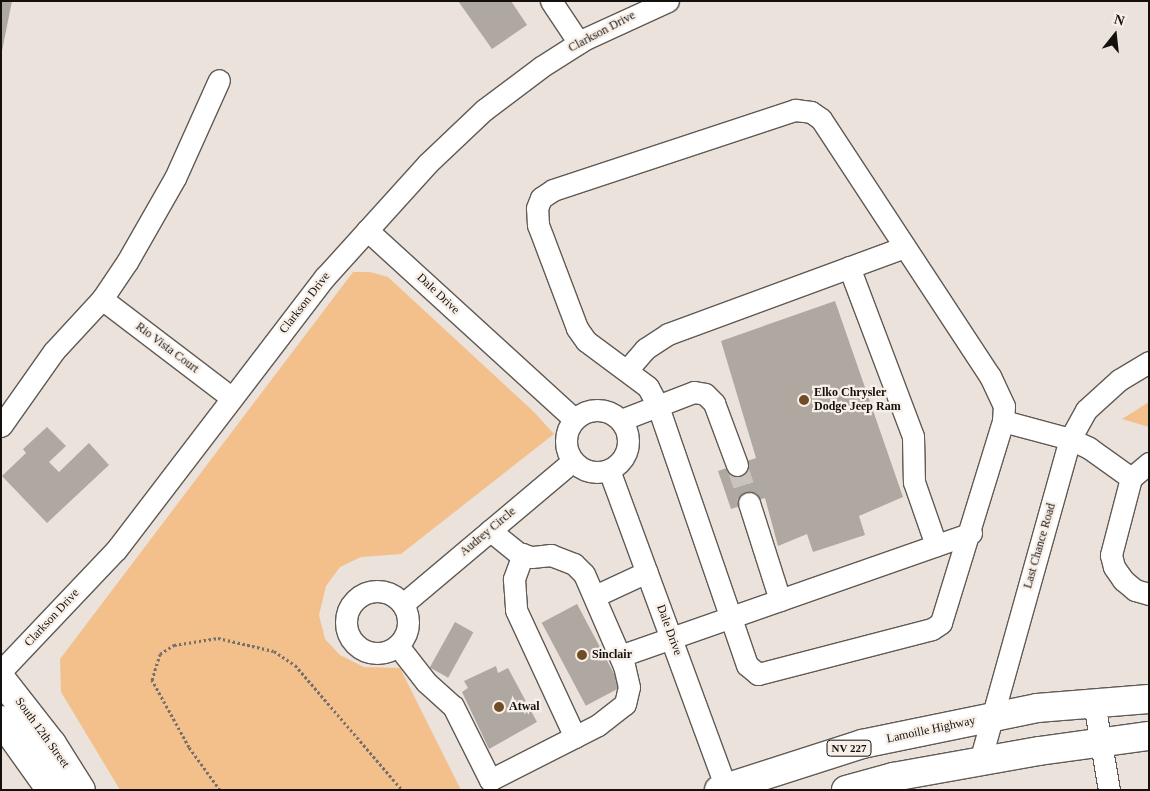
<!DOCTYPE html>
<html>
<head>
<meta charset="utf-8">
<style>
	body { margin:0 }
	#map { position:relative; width:1150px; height:791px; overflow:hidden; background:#eae2db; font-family:Georgia,serif }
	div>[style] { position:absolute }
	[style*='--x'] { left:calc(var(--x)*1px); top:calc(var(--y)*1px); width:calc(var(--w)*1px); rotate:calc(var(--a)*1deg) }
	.green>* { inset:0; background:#f3c08c }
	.building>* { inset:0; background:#afa8a1; transform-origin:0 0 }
	.minor-tunnel>* { height:21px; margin-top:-10.5px; transform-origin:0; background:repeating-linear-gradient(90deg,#cac2bc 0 21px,transparent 0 32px) }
	.path>* { height:3px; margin-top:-1.5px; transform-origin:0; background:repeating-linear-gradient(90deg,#75706c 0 2.5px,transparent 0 5px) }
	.roads { filter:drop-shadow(1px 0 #615a54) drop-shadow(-1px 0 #615a54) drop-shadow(0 1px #615a54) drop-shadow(0 -1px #615a54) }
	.minor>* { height:21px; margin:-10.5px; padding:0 10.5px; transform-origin:10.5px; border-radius:10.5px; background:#fff }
	.minor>.ring { margin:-10.5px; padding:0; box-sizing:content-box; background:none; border:21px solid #fff; border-radius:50% }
	.major>* { height:28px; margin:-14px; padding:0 14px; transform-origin:14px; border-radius:14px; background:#fff }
	.dots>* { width:14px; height:14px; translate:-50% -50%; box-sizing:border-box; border:2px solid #f8f0e8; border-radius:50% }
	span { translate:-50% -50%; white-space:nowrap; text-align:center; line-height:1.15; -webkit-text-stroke:4.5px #f8f0e8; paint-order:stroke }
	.shield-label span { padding:1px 4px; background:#f8f0e8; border:1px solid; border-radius:4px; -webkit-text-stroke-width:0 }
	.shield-label { font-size:11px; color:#13100e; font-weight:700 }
	.street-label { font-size:12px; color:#13100e }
	.poi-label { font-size:12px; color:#13100e; font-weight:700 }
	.left { translate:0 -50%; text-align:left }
	.frame { position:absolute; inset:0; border:2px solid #13100e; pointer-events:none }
	.north { position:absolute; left:1090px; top:10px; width:50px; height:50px; -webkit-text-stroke:4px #f8f0e8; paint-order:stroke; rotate:16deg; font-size:14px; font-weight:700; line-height:20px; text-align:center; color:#13100e }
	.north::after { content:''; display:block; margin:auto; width:18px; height:22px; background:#13100e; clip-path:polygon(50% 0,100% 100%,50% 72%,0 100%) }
</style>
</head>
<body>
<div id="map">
	<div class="green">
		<i style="clip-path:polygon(353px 272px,370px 272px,388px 277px,534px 412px,554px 434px,401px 554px,361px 557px,340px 567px,326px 586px,319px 615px,325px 639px,340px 655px,364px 667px,400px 668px,461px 790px,120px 790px,61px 692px,60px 659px)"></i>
		<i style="clip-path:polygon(1149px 402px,1149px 427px,1122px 419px)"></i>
	</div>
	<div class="building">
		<i style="clip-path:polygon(1px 1px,12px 1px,2px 51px,1px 50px)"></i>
		<i style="clip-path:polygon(458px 1px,511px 1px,527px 25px,492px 49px)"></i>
		<i style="clip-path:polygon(835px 301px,903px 497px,859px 516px,865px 535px,813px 552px,807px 534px,778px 546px,765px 498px,731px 509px,718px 471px,756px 458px,721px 341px)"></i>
		<i style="clip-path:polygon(47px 427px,66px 446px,49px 462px,59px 472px,89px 443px,109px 465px,47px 523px,2px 476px,26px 453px,23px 449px)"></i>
		<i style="left:577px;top:604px;width:94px;height:40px;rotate:62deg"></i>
		<i style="left:455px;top:622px;width:21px;height:52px;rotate:29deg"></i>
		<i style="clip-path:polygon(496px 666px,498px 673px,508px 668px,537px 722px,489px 749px,462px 692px,468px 688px,464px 681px)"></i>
	</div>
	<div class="minor-tunnel">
		<i style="--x:737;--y:465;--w:40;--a:72"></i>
	</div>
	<div class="path">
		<i style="--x:220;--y:790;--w:53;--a:-125.8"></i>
		<i style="--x:189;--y:747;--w:77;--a:-118.9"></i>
		<i style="--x:152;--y:680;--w:27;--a:-73"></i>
		<i style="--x:160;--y:654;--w:17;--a:-33"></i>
		<i style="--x:174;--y:645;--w:45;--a:-9"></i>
		<i style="--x:218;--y:638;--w:57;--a:13.1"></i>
		<i style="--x:274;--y:651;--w:25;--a:34"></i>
		<i style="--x:295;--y:665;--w:165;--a:49.4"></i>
	</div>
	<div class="roads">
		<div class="minor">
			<i style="--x:551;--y:1;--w:50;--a:56.3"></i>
			<i style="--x:795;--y:110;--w:16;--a:7"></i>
			<i style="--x:811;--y:112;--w:12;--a:35"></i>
			<i style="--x:821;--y:119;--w:308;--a:56.7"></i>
			<i style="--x:990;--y:376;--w:33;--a:65"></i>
			<i style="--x:1004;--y:406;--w:15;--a:94"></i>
			<i style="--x:1003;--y:421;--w:211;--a:107.1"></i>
			<i style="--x:941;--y:623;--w:11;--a:146"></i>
			<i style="--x:932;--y:629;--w:180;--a:165.5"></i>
			<i style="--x:758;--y:674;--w:14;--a:-141"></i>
			<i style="--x:747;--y:665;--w:274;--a:-109"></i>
			<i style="--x:658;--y:406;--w:21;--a:-118"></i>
			<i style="--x:648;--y:387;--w:77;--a:-143.4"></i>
			<i style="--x:586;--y:341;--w:16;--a:-125"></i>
			<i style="--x:577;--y:328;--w:110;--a:-110.7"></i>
			<i style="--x:538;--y:225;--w:17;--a:-93"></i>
			<i style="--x:537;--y:208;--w:11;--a:-68"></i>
			<i style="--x:541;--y:198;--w:14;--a:-34"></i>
			<i style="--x:553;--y:190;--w:255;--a:-18.3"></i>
			<i style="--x:367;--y:230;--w:280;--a:42.4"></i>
			<i style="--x:849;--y:267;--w:181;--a:69.3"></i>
			<i style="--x:913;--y:436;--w:46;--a:88.8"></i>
			<i style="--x:914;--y:482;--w:67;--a:70.8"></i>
			<i style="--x:102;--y:299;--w:163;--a:37.3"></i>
			<i style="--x:627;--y:370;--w:28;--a:-49"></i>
			<i style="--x:645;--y:349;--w:27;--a:-33"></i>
			<i style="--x:668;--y:334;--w:252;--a:-20.2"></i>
			<i class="ring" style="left:566px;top:410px;width:41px;height:41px"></i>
			<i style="--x:621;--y:420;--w:78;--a:-21"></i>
			<i style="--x:694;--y:392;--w:11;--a:10"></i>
			<i style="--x:705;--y:394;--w:13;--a:45"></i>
			<i style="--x:714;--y:403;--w:66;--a:69.6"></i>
			<i style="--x:1003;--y:421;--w:69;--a:15"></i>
			<i style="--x:1070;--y:439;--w:21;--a:25"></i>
			<i style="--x:1089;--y:448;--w:52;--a:35.5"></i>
			<i style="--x:1;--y:426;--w:92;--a:-54.8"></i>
			<i style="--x:54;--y:351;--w:71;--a:-47.3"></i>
			<i style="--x:102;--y:299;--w:45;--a:-56"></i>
			<i style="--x:127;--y:262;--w:97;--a:-60.3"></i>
			<i style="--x:175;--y:178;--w:107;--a:-65.8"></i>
			<i style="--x:1149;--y:463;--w:23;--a:140"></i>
			<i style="--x:1131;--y:478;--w:80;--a:104.6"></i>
			<i style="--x:1111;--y:555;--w:12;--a:76"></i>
			<i style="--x:1114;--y:567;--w:16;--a:55"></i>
			<i style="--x:1123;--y:580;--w:16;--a:40"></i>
			<i style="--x:1135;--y:590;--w:15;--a:16"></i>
			<i style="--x:609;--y:470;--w:341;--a:69.8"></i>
			<i style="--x:749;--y:503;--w:102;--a:72.3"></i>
			<i style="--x:523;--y:554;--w:27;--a:110"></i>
			<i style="--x:514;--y:579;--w:31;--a:86"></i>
			<i style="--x:516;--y:610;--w:140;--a:65.1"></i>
			<i class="ring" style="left:346px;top:591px;width:41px;height:41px"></i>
			<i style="--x:595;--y:596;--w:57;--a:-24.8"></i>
			<i style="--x:403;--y:604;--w:222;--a:-40.1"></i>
			<i style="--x:398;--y:646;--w:46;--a:52.1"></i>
			<i style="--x:426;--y:682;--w:36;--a:42"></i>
			<i style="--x:453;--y:706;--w:83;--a:63.4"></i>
			<i style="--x:490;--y:780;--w:121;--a:-27"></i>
			<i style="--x:598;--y:725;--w:34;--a:-38"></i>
			<i style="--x:625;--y:704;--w:17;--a:-77"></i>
			<i style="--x:629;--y:687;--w:22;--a:-103"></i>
			<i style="--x:624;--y:666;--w:100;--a:-113.5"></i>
			<i style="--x:584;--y:574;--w:14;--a:-135"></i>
			<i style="--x:574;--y:564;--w:25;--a:-159"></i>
			<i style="--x:551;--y:555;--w:20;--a:174"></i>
			<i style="--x:531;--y:557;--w:14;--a:-163"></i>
			<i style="--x:518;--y:553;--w:36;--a:-141"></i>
			<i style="--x:620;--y:656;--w:372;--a:-19.3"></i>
			<i style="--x:1;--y:671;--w:167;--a:-46.5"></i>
			<i style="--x:116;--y:550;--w:344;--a:-52.6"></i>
			<i style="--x:325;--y:277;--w:152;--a:-47.9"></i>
			<i style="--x:427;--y:164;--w:79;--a:-43.5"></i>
			<i style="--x:484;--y:110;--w:71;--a:-37"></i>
			<i style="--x:541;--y:67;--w:52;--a:-32.5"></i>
			<i style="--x:585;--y:39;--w:91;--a:-24.6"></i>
			<i style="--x:1094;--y:703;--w:88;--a:80.2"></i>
			<i style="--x:980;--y:761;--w:334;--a:-74.4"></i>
			<i style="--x:1070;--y:439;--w:33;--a:-61"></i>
			<i style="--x:1086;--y:410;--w:45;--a:-42.3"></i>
			<i style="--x:1119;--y:380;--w:35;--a:-31"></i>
		</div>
		<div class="major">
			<i style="--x:1;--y:679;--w:83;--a:51.9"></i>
			<i style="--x:52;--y:744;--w:54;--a:57.8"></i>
			<i style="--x:1;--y:720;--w:86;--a:54.5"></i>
			<i style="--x:719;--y:790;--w:150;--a:-17.8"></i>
			<i style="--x:862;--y:744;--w:179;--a:-11.6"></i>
			<i style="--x:1037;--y:708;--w:112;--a:-4.6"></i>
			<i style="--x:846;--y:790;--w:49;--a:-15.5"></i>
			<i style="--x:893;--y:777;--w:148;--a:-10.1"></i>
			<i style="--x:1039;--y:751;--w:111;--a:-7.8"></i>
		</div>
	</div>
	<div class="dots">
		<i style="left:804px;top:400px;background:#714d27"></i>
		<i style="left:582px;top:655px;background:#714d27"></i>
		<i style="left:499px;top:707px;background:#714d27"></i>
	</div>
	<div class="shield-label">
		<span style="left:849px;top:748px">NV 227</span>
	</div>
	<div class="street-label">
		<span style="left:602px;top:32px;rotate:-28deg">Clarkson Drive</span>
		<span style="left:438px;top:294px;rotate:43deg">Dale Drive</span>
		<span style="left:305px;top:303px;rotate:-52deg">Clarkson Drive</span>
		<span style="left:167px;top:348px;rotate:37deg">Rio Vista Court</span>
		<span style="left:488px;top:532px;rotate:-40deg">Audrey Circle</span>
		<span style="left:1040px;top:546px;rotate:-74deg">Last Chance Road</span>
		<span style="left:52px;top:618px;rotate:-47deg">Clarkson Drive</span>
		<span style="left:669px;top:630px;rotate:70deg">Dale Drive</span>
		<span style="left:931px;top:730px;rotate:-12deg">Lamoille Highway</span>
		<span style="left:42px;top:733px;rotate:54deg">South 12th Street</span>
	</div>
	<div class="poi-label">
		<span class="left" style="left:814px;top:400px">Elko Chrysler<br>Dodge Jeep Ram</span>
		<span class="left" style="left:592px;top:655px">Sinclair</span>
		<span class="left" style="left:509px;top:707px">Atwal</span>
	</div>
	<div class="frame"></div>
	<div class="north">N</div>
</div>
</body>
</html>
